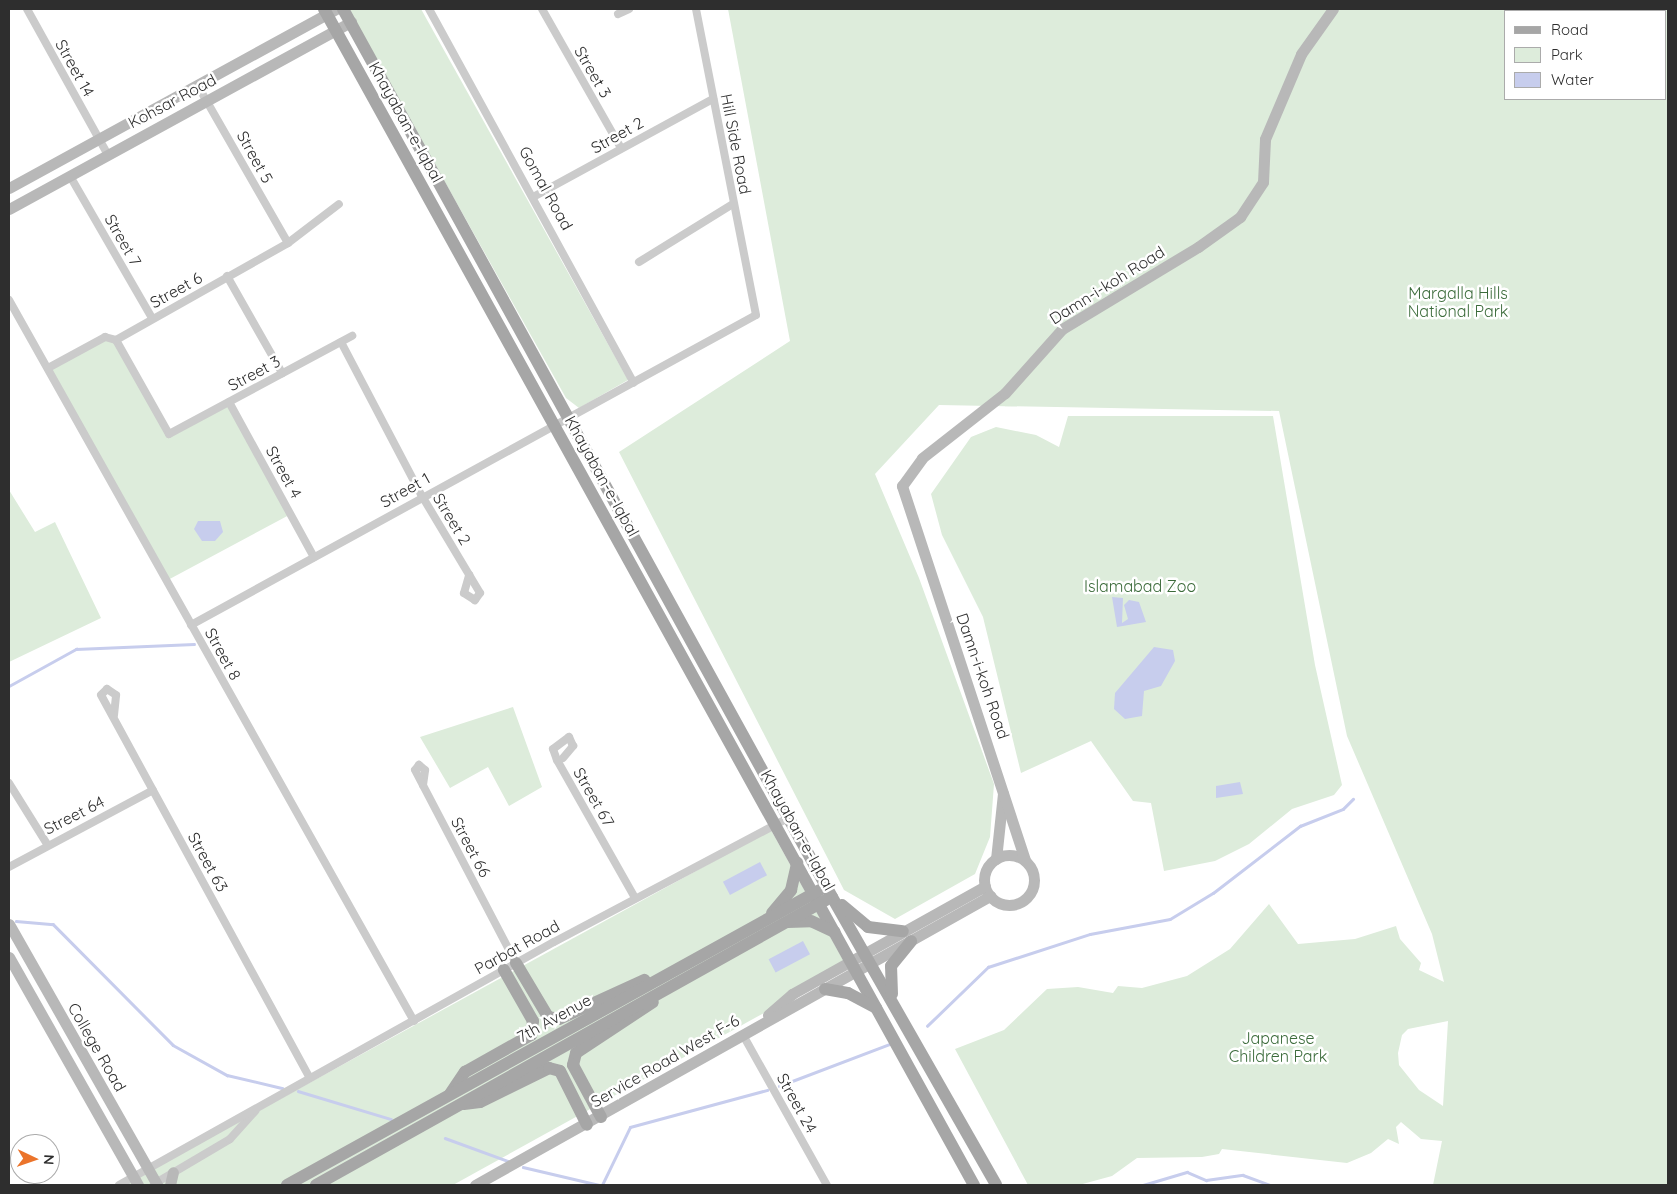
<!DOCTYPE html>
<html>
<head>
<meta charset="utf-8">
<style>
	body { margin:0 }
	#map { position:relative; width:1677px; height:1194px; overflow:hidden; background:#fff; font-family:Quicksand,sans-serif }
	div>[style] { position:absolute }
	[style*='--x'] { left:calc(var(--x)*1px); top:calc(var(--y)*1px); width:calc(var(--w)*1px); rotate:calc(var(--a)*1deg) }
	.green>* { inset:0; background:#ddecdb }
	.water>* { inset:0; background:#c7cded; transform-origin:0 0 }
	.stream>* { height:2.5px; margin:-1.25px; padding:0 1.25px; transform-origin:1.25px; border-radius:1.25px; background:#c7cded }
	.street>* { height:8px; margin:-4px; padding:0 4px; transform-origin:4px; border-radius:4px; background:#cbcbcb }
	.secondary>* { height:11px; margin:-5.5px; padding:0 5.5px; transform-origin:5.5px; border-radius:5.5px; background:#b8b8b8 }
	.secondary>.ring { margin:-5.5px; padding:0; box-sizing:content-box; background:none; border:11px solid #b8b8b8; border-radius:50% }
	.primary>* { height:12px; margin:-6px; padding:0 6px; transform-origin:6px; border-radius:6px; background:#a6a6a6 }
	span { translate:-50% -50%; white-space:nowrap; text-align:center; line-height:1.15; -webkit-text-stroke:5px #fff; paint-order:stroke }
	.street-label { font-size:16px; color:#2e2e2e }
	.park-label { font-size:16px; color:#3b6b3a }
	.frame { position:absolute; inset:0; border:10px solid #2e2e2e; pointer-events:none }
	.legend { position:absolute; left:1504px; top:10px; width:162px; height:90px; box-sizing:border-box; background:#fff; border:1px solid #ababab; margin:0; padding:6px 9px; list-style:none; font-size:15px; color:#2e2e2e }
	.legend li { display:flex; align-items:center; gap:10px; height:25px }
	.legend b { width:25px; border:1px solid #ababab }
	.north { position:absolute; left:10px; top:1134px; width:50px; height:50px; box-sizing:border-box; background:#fff; border:1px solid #ababab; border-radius:50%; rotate:93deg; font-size:14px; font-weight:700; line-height:20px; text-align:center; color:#2e2e2e }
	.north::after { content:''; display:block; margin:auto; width:18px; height:22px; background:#eb742b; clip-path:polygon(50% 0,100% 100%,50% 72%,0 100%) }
</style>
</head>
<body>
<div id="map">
	<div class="green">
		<i style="clip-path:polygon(348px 9px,421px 9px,628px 380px,579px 408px,566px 398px)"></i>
		<i style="clip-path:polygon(evenodd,728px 9px,1668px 9px,1668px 1185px,1433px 1185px,1442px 1141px,1421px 1139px,1401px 1122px,1396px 1127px,1399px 1144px,1388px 1139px,1371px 1153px,1347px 1163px,1222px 1149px,1219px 1154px,1202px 1157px,1137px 1158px,1112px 1176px,1079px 1185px,1028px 1185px,955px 1049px,1004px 1030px,1047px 989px,1078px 987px,1113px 993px,1118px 986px,1142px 988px,1187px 976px,1230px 949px,1269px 904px,1298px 944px,1355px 939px,1396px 926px,1400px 939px,1421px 963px,1419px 970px,1444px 982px,1432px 934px,1347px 736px,1279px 411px,939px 405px,875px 474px,919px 578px,994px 784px,990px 837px,975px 874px,895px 919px,844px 890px,619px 452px,790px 341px,728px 9px,1506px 11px,1666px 11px,1666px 99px,1506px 99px,1506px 11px,728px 9px,1448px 1021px,1443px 1106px,1419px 1090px,1399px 1065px,1398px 1053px,1402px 1035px,1408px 1029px,1448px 1021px)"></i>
		<i style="clip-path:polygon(105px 337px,116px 340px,169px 434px,229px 402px,291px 514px,166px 581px,48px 368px)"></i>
		<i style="clip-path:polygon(1068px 416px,1273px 416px,1315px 665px,1342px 785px,1334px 795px,1292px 809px,1249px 844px,1215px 861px,1164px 871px,1151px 803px,1133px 801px,1091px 741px,1021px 773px,983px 617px,942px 535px,931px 494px,971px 437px,996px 427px,1036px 435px,1059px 447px)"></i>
		<i style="clip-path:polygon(9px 490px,35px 532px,55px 522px,101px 618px,9px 662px)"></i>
		<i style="clip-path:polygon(513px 707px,542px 787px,509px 806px,488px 767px,450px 788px,420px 737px)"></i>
		<i style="clip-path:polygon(771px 830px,847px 967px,453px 1185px,123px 1185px)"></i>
	</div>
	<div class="water">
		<i style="clip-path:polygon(198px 521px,220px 521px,223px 532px,215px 541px,202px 541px,194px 529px)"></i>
		<i style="clip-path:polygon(1112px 597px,1123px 598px,1122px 623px,1128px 619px,1124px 605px,1129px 600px,1139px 602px,1146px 622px,1117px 627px)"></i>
		<i style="clip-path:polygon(1154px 647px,1173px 650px,1175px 661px,1161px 686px,1144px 691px,1142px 716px,1125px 719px,1114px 709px,1115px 693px)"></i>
		<i style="clip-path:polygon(1240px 782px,1243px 794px,1216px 798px,1216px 786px)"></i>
		<i style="left:760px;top:862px;width:15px;height:42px;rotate:62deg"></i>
		<i style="left:803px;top:941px;width:15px;height:39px;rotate:62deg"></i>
	</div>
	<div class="stream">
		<i style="--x:9;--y:686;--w:77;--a:-28.9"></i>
		<i style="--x:76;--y:649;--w:118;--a:-2.4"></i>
		<i style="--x:16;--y:921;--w:37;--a:5"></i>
		<i style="--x:53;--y:924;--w:170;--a:45.2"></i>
		<i style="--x:173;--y:1045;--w:62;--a:29.1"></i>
		<i style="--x:227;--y:1075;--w:57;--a:13.3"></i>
		<i style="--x:927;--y:1026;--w:85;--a:-44"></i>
		<i style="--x:988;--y:967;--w:107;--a:-17.9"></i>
		<i style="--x:1090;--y:934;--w:81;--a:-10.6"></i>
		<i style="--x:1170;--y:919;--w:50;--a:-31.2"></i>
		<i style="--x:1213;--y:893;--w:110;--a:-37.6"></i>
		<i style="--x:1300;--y:826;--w:46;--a:-21.6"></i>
		<i style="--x:1343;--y:809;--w:14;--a:-45"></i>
		<i style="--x:779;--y:1086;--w:121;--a:-20.8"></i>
		<i style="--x:298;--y:1091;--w:97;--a:16.8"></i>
		<i style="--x:445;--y:1138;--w:67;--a:20.1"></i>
		<i style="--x:523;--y:1167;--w:78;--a:13.3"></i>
		<i style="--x:602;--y:1185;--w:64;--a:-64.2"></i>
		<i style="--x:630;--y:1127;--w:142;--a:-15.1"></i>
		<i style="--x:1143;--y:1185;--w:46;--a:-16.5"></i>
		<i style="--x:1187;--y:1172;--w:21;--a:23"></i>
		<i style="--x:1206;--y:1180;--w:37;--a:-8"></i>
		<i style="--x:1243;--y:1175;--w:30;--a:20"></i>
	</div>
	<div class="street">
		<i style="--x:27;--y:9;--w:167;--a:61"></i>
		<i style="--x:429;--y:9;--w:426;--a:61.3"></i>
		<i style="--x:542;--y:9;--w:160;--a:60.4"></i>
		<i style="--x:618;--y:14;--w:12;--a:-24"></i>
		<i style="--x:198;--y:86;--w:181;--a:60.2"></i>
		<i style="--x:70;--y:176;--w:164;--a:60"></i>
		<i style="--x:535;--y:196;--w:203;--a:-28.6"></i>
		<i style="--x:639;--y:262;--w:110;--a:-31.7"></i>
		<i style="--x:227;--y:276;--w:112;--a:60.4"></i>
		<i style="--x:9;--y:300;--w:827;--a:60.68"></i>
		<i style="--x:116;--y:340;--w:108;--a:60.6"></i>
		<i style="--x:169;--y:434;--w:208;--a:-28.2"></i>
		<i style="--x:116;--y:340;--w:197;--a:-29.4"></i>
		<i style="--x:288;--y:243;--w:64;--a:-37.4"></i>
		<i style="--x:341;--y:342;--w:174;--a:62.3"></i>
		<i style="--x:422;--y:496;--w:113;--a:59.1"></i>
		<i style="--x:480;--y:593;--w:9;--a:126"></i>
		<i style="--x:475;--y:600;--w:13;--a:-148"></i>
		<i style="--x:464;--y:593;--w:19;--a:-74"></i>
		<i style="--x:48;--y:368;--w:65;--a:-28.5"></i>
		<i style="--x:105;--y:337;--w:11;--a:15"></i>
		<i style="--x:229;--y:402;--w:177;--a:61.3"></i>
		<i style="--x:191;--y:625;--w:644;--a:-28.75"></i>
		<i style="--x:756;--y:315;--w:312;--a:-101.1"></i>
		<i style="--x:114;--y:715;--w:20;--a:-84"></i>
		<i style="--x:116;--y:695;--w:11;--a:-146"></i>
		<i style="--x:107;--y:689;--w:8;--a:135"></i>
		<i style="--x:101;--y:695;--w:436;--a:61.4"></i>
		<i style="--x:563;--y:758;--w:16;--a:-50"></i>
		<i style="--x:573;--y:746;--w:10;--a:-114"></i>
		<i style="--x:569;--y:737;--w:20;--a:143"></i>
		<i style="--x:553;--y:749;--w:12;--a:70"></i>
		<i style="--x:557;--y:760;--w:159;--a:60.5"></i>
		<i style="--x:9;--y:783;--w:72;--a:58.1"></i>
		<i style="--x:423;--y:785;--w:15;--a:-82"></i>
		<i style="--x:425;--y:770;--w:8;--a:-140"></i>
		<i style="--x:419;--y:765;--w:6;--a:129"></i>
		<i style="--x:415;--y:770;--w:218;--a:62.4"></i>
		<i style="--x:9;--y:867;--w:163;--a:-28.1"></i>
		<i style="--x:743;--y:1035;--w:172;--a:60.8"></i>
		<i style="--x:154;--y:1184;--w:88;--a:-30.6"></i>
		<i style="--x:230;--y:1139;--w:38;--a:-48"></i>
		<i style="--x:119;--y:1185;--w:498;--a:-29.2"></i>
		<i style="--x:554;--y:942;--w:267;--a:-27.9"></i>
	</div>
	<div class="secondary">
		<i style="--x:9;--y:188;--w:373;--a:-28.7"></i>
		<i style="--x:9;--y:209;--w:390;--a:-28.7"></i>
		<i class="ring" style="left:984px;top:855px;width:39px;height:39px"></i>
		<i style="--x:996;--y:859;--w:66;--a:-83.9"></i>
		<i style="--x:1025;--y:860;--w:394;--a:-108.2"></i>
		<i style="--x:902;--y:486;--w:34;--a:-54"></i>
		<i style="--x:922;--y:458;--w:105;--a:-38.1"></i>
		<i style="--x:1005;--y:393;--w:86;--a:-48.3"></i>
		<i style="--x:1062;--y:329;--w:159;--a:-31.1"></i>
		<i style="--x:1198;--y:247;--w:52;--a:-35.5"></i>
		<i style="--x:1240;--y:217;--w:42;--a:-56.7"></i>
		<i style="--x:1263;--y:182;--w:43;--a:-87.3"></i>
		<i style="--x:1265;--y:139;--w:92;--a:-67"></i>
		<i style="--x:1301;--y:54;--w:55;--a:-54.6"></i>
		<i style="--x:9;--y:924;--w:300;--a:60.4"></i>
		<i style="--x:9;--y:957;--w:262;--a:60.5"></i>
		<i style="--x:768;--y:1015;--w:32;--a:-41"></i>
		<i style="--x:792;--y:994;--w:221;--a:-29.2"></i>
		<i style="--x:170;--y:1185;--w:13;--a:-77"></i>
		<i style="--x:475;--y:1185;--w:591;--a:-29.3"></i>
	</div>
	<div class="primary">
		<i style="--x:324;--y:9;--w:1344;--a:61.07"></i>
		<i style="--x:343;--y:9;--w:1014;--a:61.16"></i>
		<i style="--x:832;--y:897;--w:331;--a:60.3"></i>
		<i style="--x:842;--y:905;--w:34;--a:40"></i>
		<i style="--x:868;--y:927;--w:35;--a:7"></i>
		<i style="--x:772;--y:913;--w:30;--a:-50"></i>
		<i style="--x:791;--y:890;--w:28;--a:-77"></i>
		<i style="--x:788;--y:922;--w:23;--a:-2"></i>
		<i style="--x:811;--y:921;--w:26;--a:25"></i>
		<i style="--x:516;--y:963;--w:63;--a:59.3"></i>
		<i style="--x:548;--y:1017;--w:11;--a:10"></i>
		<i style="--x:559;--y:1019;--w:94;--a:-24.6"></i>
		<i style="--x:825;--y:989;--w:23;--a:10"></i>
		<i style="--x:848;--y:993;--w:32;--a:28"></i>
		<i style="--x:892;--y:994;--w:28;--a:-92"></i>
		<i style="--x:891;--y:966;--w:32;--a:-51"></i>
		<i style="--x:450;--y:1094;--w:27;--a:-56"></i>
		<i style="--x:465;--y:1072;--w:76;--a:-29.3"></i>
		<i style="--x:531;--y:1035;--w:14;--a:-82"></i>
		<i style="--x:533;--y:1021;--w:59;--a:-119.6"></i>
		<i style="--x:464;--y:1104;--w:16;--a:-7"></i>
		<i style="--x:480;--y:1102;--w:77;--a:-26.2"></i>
		<i style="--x:549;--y:1068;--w:11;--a:15"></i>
		<i style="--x:560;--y:1071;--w:60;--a:63.4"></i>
		<i style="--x:601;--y:1117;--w:59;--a:-118.3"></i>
		<i style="--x:573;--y:1065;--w:12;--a:-76"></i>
		<i style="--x:576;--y:1053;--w:92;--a:-33.5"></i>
		<i style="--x:287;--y:1185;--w:609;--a:-28.96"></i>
		<i style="--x:316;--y:1185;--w:584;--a:-29.2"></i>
	</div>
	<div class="street-label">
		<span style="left:75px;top:68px;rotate:61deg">Street 14</span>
		<span style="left:593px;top:72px;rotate:60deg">Street 3</span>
		<span style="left:172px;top:101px;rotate:-28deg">Kohsar Road</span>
		<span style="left:406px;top:122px;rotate:61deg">Khayaban-e-Iqbal</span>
		<span style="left:617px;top:135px;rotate:-29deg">Street 2</span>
		<span style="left:736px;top:144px;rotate:79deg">Hill Side Road</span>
		<span style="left:255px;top:157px;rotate:61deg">Street 5</span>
		<span style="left:546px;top:188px;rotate:61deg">Gomal Road</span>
		<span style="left:123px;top:240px;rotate:60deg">Street 7</span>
		<span style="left:1107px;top:285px;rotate:-32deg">Damn-i-koh Road</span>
		<span style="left:176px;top:290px;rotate:-29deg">Street 6</span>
		<span style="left:254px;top:373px;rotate:-28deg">Street 3</span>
		<span style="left:284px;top:472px;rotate:61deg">Street 4</span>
		<span style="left:602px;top:476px;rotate:61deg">Khayaban-e-Iqbal</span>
		<span style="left:405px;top:490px;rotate:-29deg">Street 1</span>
		<span style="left:452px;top:519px;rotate:59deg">Street 2</span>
		<span style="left:223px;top:654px;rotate:61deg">Street 8</span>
		<span style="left:983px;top:676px;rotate:71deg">Damn-i-koh Road</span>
		<span style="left:594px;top:797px;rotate:60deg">Street 67</span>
		<span style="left:74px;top:815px;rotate:-27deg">Street 64</span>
		<span style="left:798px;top:830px;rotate:61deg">Khayaban-e-Iqbal</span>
		<span style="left:471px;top:847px;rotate:62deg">Street 66</span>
		<span style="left:208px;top:862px;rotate:61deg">Street 63</span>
		<span style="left:517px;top:947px;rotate:-29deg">Parbat Road</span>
		<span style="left:554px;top:1018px;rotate:-29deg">7th Avenue</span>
		<span style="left:97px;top:1047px;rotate:60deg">College Road</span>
		<span style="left:665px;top:1061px;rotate:-30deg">Service Road West F-6</span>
		<span style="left:797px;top:1103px;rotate:61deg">Street 24</span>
	</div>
	<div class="park-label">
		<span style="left:1458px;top:302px">Margalla Hills<br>National Park</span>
		<span style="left:1140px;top:586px">Islamabad Zoo</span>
		<span style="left:1278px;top:1047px">Japanese<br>Children Park</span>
	</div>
	<div class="frame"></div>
	<ul class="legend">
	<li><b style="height:6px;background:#a6a6a6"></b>Road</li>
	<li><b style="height:14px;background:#ddecdb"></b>Park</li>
	<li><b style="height:14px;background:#c7cded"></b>Water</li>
	</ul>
	<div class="north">N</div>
</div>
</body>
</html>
